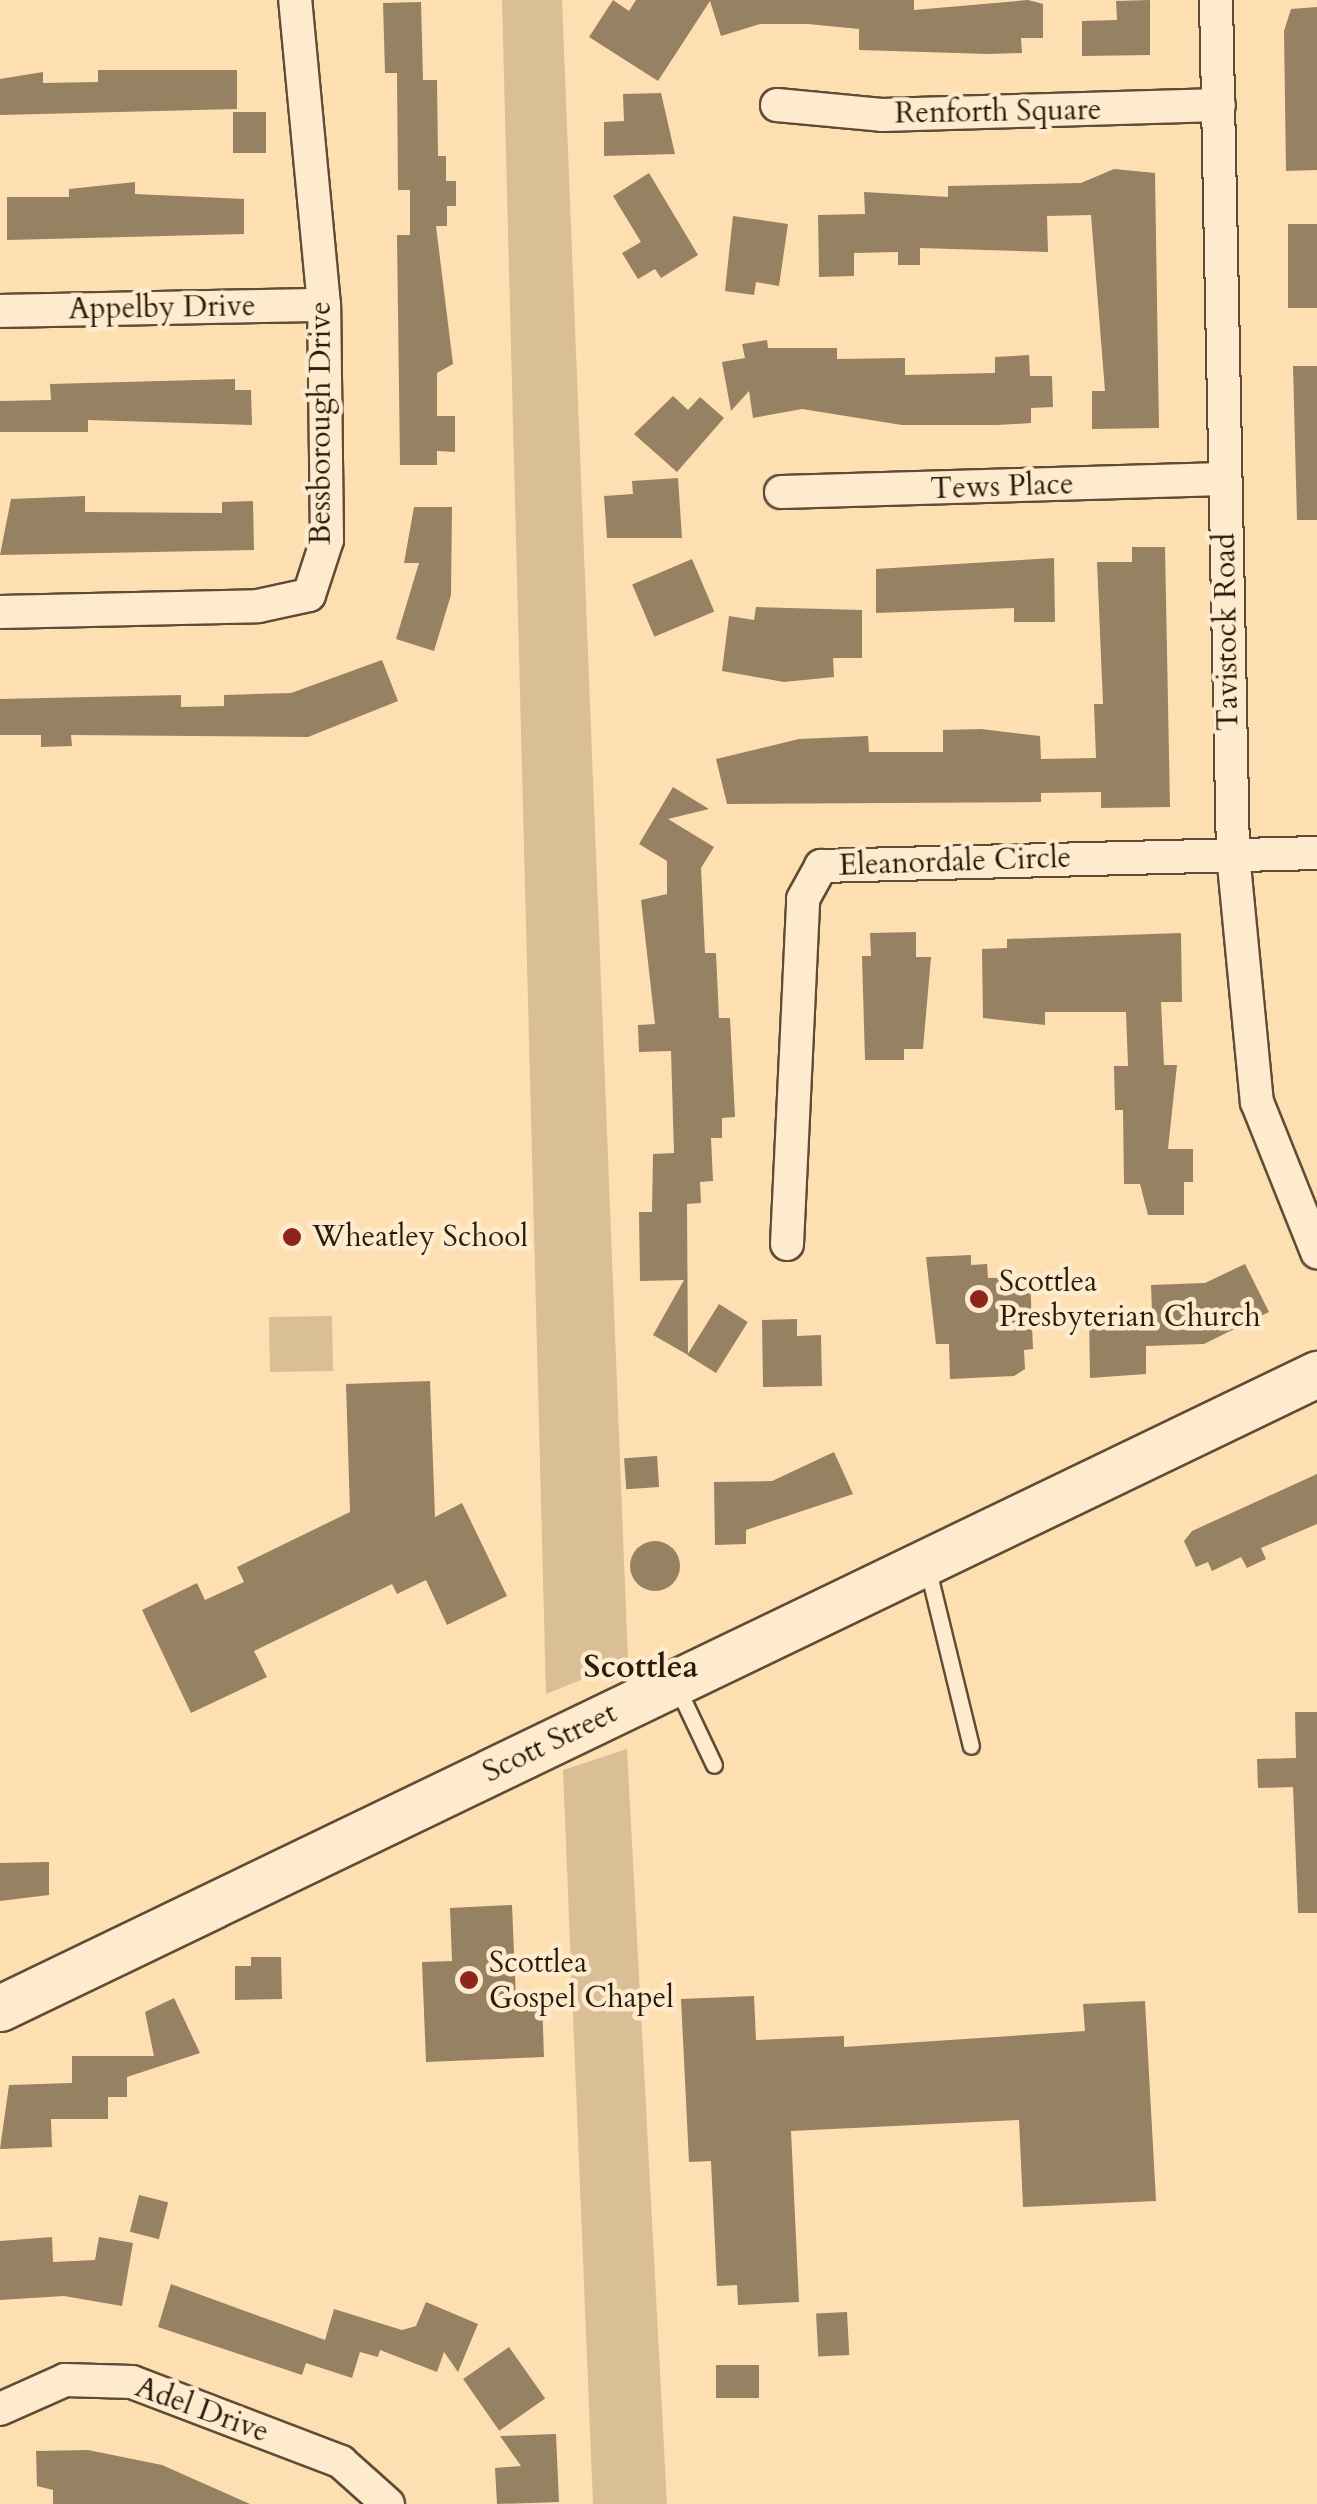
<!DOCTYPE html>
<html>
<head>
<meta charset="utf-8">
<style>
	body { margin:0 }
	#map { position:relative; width:1317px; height:2504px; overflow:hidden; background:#fedfb2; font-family:Cardo,serif }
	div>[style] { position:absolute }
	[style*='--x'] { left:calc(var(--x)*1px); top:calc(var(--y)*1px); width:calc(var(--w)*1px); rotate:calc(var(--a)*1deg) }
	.green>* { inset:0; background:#dabe96; transform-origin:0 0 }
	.building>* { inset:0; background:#978163; transform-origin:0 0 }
	.round { border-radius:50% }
	.roads { filter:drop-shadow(2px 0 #5e4d36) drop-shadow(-2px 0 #5e4d36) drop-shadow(0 2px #5e4d36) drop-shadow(0 -2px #5e4d36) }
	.service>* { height:15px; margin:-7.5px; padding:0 7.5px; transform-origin:7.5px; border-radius:7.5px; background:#feeacd }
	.minor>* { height:32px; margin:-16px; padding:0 16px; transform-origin:16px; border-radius:16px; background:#feeacd }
	.secondary>* { height:45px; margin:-22.5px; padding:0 22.5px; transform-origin:22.5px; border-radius:22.5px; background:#feeacd }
	.dots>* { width:28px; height:28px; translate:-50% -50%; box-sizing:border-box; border:5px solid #feeacd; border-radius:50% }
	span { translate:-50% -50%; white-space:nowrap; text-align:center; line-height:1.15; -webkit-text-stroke:9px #feeacd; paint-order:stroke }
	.street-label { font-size:30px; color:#281c0d }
	.poi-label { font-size:30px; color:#281c0d }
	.left { translate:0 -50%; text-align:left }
	.neighbourhood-label { font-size:32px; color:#281c0d; font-weight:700 }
</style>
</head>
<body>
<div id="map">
	<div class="green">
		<i style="clip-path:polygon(502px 0,562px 0,628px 1661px,546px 1694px)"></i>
		<i style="left:332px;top:1316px;width:55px;height:63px;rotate:89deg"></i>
		<i style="clip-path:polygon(627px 1749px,667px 2504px,593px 2504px,563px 1770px)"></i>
	</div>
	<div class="building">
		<i style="clip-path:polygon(613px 0,629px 11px,636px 0,914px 0,914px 10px,1028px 0,1043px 4px,1043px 38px,1021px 38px,1022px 53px,988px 54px,859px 50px,859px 29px,808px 24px,760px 24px,721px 36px,710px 1px,658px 81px,589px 37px)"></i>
		<i style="clip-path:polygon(1150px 0,1150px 55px,1082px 56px,1082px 21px,1117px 20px,1116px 1px)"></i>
		<i style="clip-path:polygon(421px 2px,423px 80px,437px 80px,438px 156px,446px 156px,446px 181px,456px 181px,456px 206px,447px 206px,447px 226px,436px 226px,453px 364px,437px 373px,437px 416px,455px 416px,455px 452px,437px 451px,437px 465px,400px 465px,397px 235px,410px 235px,410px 190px,398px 190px,397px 73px,385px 73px,383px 3px)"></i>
		<i style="clip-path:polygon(1317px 7px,1317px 170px,1286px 171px,1284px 31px,1291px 9px)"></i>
		<i style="clip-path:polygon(98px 70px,237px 70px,237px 109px,0 115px,0 79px,43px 72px,43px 83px,98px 82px)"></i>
		<i style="clip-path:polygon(661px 93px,675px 154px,604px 156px,604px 122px,624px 121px,623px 94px)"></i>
		<i style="left:233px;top:112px;width:33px;height:41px"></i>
		<i style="clip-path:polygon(1114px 169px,1155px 173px,1159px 428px,1092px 429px,1092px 391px,1105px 391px,1091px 215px,1047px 216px,1048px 252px,920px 248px,920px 265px,898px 265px,898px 252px,854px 253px,854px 276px,819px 277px,818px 215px,865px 214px,864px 192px,948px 197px,948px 186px,1081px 183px)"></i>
		<i style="clip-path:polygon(649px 173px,698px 255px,661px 278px,655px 269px,638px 279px,622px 253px,641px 242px,613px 196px)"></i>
		<i style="clip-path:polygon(135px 182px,135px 194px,244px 199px,244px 234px,7px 240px,7px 197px,69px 197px,69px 189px)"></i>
		<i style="clip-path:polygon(733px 216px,788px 224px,779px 286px,756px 282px,754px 295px,725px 291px)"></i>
		<i style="left:1317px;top:224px;width:84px;height:29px;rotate:90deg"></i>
		<i style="clip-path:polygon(767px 340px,768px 348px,837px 348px,837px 359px,905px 358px,905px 375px,995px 373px,995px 357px,1029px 355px,1030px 376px,1052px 376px,1053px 407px,1031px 408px,1031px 423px,997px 425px,902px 425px,802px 409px,753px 418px,749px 391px,731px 411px,722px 362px,745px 358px,742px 344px)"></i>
		<i style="clip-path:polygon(1293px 366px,1317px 366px,1317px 520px,1297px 520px)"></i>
		<i style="clip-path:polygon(235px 379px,235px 390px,251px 390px,252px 425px,88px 420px,88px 432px,0 432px,0 401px,51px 400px,50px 384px)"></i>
		<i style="clip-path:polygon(673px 396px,688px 410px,700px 397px,724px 418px,677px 472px,634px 434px)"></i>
		<i style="clip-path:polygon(678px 478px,682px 538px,607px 538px,604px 496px,633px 494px,632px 481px)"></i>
		<i style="clip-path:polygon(85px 496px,85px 512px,222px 513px,222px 502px,253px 501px,254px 550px,0 555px,11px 499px)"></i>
		<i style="clip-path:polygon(414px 507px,452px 507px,451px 595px,434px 651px,396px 639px,419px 563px,404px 563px)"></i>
		<i style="clip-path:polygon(1132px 547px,1165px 547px,1170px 807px,1101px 808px,1101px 792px,1041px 793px,1041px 802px,727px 804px,716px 759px,799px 739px,868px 736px,869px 752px,943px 752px,943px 730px,981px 729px,1040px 736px,1041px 759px,1096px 758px,1094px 704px,1103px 704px,1097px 562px,1132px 562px)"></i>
		<i style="clip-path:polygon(1054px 558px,1055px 622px,1014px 622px,1014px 608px,876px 613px,876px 569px)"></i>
		<i style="left:692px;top:559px;width:57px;height:65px;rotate:67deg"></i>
		<i style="clip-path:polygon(756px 607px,862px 610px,862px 658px,833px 658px,834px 677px,784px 682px,722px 671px,729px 616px,754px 620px)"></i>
		<i style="clip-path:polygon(382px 660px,398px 701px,308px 737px,71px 735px,72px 746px,41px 747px,41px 735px,0 735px,0 699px,181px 695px,181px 707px,224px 706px,224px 695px,291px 693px)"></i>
		<i style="clip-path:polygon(673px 787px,709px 809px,668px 819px,714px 847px,701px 868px,705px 953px,716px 953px,719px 1018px,730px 1018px,735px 1117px,722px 1118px,722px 1138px,711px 1138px,713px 1181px,700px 1182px,701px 1203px,687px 1204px,688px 1355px,653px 1335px,684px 1280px,640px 1281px,639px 1212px,652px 1212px,653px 1154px,674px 1153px,671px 1051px,639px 1052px,638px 1025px,655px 1024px,641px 900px,667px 894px,667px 861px,639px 844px)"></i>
		<i style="clip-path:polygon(916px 932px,916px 957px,931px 957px,923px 1049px,904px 1049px,904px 1060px,865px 1060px,862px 956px,871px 956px,870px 933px)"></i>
		<i style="clip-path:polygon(1181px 933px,1182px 1002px,1161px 1002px,1164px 1065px,1177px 1065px,1168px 1149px,1193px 1149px,1193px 1182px,1184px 1182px,1184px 1215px,1148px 1215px,1140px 1184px,1124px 1184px,1123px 1110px,1115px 1110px,1114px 1066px,1128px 1066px,1126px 1012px,1045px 1012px,1045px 1025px,983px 1018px,982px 949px,1007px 948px,1007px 939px)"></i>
		<i style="clip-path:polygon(971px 1255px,971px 1265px,987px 1264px,988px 1278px,1030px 1277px,1033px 1349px,1024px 1350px,1025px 1369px,1014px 1376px,950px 1379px,949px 1344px,936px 1344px,926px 1257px)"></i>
		<i style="clip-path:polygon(1245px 1264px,1269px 1312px,1204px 1344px,1146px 1346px,1146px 1374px,1090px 1378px,1089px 1314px,1152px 1312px,1151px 1285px,1205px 1283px)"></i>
		<i style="left:719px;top:1304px;width:34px;height:60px;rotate:32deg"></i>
		<i style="clip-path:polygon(797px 1319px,797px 1336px,821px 1335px,822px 1386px,763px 1387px,762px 1320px)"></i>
		<i style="clip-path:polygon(430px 1381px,435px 1517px,462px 1503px,507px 1596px,447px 1625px,426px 1580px,397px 1594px,392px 1584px,254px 1651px,267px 1677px,191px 1713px,142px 1610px,197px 1583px,205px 1600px,244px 1582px,237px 1567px,350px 1512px,346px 1384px)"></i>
		<i style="clip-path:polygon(834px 1452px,853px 1494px,746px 1530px,746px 1544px,715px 1545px,714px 1482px,772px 1481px)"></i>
		<i style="left:657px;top:1456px;width:31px;height:33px;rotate:86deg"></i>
		<i style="clip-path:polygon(1317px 1474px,1317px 1524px,1261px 1548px,1266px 1559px,1247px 1568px,1241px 1557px,1212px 1571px,1208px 1562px,1196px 1567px,1184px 1541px,1192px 1531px)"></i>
		<i class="round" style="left:630px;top:1541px;width:50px;height:50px"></i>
		<i style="clip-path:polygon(1295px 1712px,1317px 1712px,1317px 1913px,1298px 1913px,1293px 1787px,1258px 1788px,1257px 1759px,1296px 1758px)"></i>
		<i style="clip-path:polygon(49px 1862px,49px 1895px,0 1901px,0 1863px)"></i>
		<i style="clip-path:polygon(512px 1905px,516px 1999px,542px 1999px,544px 2057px,426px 2062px,422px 1962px,452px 1961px,450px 1908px)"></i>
		<i style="clip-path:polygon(251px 1957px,281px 1957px,282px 1999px,235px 2000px,235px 1966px,251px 1966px)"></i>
		<i style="clip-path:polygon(754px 1996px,756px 2040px,844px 2036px,844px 2047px,1085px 2031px,1083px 2004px,1145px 2001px,1156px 2201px,1023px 2207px,1019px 2120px,791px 2131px,799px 2302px,738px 2305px,737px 2285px,717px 2286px,711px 2161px,689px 2162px,681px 1999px)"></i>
		<i style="clip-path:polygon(174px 1998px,200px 2053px,127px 2077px,127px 2097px,108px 2097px,108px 2119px,51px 2119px,52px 2147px,0 2149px,9px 2085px,72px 2083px,72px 2056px,154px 2056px,145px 2012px)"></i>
		<i style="left:139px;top:2195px;width:30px;height:38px;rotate:14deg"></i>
		<i style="clip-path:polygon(52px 2237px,53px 2262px,95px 2260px,99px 2237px,133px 2243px,122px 2306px,64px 2296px,0 2300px,0 2241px)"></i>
		<i style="clip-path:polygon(171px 2284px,325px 2340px,334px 2309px,402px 2330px,416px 2326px,426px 2302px,478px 2324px,458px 2372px,444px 2352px,437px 2372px,380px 2350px,378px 2357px,360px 2352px,352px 2378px,306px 2363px,302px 2375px,158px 2327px)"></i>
		<i style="left:847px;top:2312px;width:43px;height:31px;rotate:87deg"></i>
		<i style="left:509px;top:2347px;width:63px;height:56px;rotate:55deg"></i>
		<i style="left:716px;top:2365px;width:43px;height:33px"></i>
		<i style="clip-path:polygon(556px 2434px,559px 2502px,497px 2504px,495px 2468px,521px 2466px,500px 2436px)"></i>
		<i style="clip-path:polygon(88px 2450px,162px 2465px,250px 2504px,53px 2504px,53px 2490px,37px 2486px,36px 2451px)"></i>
	</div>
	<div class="roads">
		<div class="service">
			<i style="--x:927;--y:1566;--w:185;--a:76.3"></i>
			<i style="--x:677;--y:1687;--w:86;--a:64.6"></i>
		</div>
		<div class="minor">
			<i style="--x:1216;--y:0;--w:854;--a:88.86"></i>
			<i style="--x:1233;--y:854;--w:249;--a:84.5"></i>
			<i style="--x:1257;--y:1102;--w:162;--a:68.2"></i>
			<i style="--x:777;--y:105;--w:105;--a:5.4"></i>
			<i style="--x:882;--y:115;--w:337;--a:-1.7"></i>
			<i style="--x:0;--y:311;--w:324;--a:-1.1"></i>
			<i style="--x:781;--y:492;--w:443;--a:-1.7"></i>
			<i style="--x:0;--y:612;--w:258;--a:-1.3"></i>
			<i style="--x:258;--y:606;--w:52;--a:-12.2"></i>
			<i style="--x:309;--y:595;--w:58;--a:-71.9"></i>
			<i style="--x:327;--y:540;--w:235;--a:-90.7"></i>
			<i style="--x:324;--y:305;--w:306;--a:-95.4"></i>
			<i style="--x:787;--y:1244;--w:345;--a:-87.3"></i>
			<i style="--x:803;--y:899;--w:38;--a:-61"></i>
			<i style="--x:821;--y:866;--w:496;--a:-1.5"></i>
			<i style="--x:0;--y:2409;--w:71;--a:-24"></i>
			<i style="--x:65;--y:2380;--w:67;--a:1.7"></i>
			<i style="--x:132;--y:2382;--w:224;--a:20.9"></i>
			<i style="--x:341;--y:2462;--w:63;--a:41.8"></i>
		</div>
		<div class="secondary">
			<i style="--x:0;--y:2008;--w:1462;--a:-25.71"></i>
		</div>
	</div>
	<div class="dots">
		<i style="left:292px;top:1237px;background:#8f2418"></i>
		<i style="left:979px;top:1299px;background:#8f2418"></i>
		<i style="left:469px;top:1980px;background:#8f2418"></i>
	</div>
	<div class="street-label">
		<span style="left:998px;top:112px;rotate:-1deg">Renforth Square</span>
		<span style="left:162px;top:308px;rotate:-1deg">Appelby Drive</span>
		<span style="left:321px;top:423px;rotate:-90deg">Bessborough Drive</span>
		<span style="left:1002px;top:487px;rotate:-2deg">Tews Place</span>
		<span style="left:1227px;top:632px;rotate:-91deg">Tavistock Road</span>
		<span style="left:955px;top:862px;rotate:-2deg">Eleanordale Circle</span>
		<span style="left:550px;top:1743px;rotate:-26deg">Scott Street</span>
		<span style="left:202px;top:2410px;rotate:20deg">Adel Drive</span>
	</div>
	<div class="poi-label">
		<span class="left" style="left:312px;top:1237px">Wheatley School</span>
		<span class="left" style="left:999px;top:1299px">Scottlea<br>Presbyterian Church</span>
		<span class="left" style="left:489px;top:1980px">Scottlea<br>Gospel Chapel</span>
	</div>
	<div class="neighbourhood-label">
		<span style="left:641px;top:1667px">Scottlea</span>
	</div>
</div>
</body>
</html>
